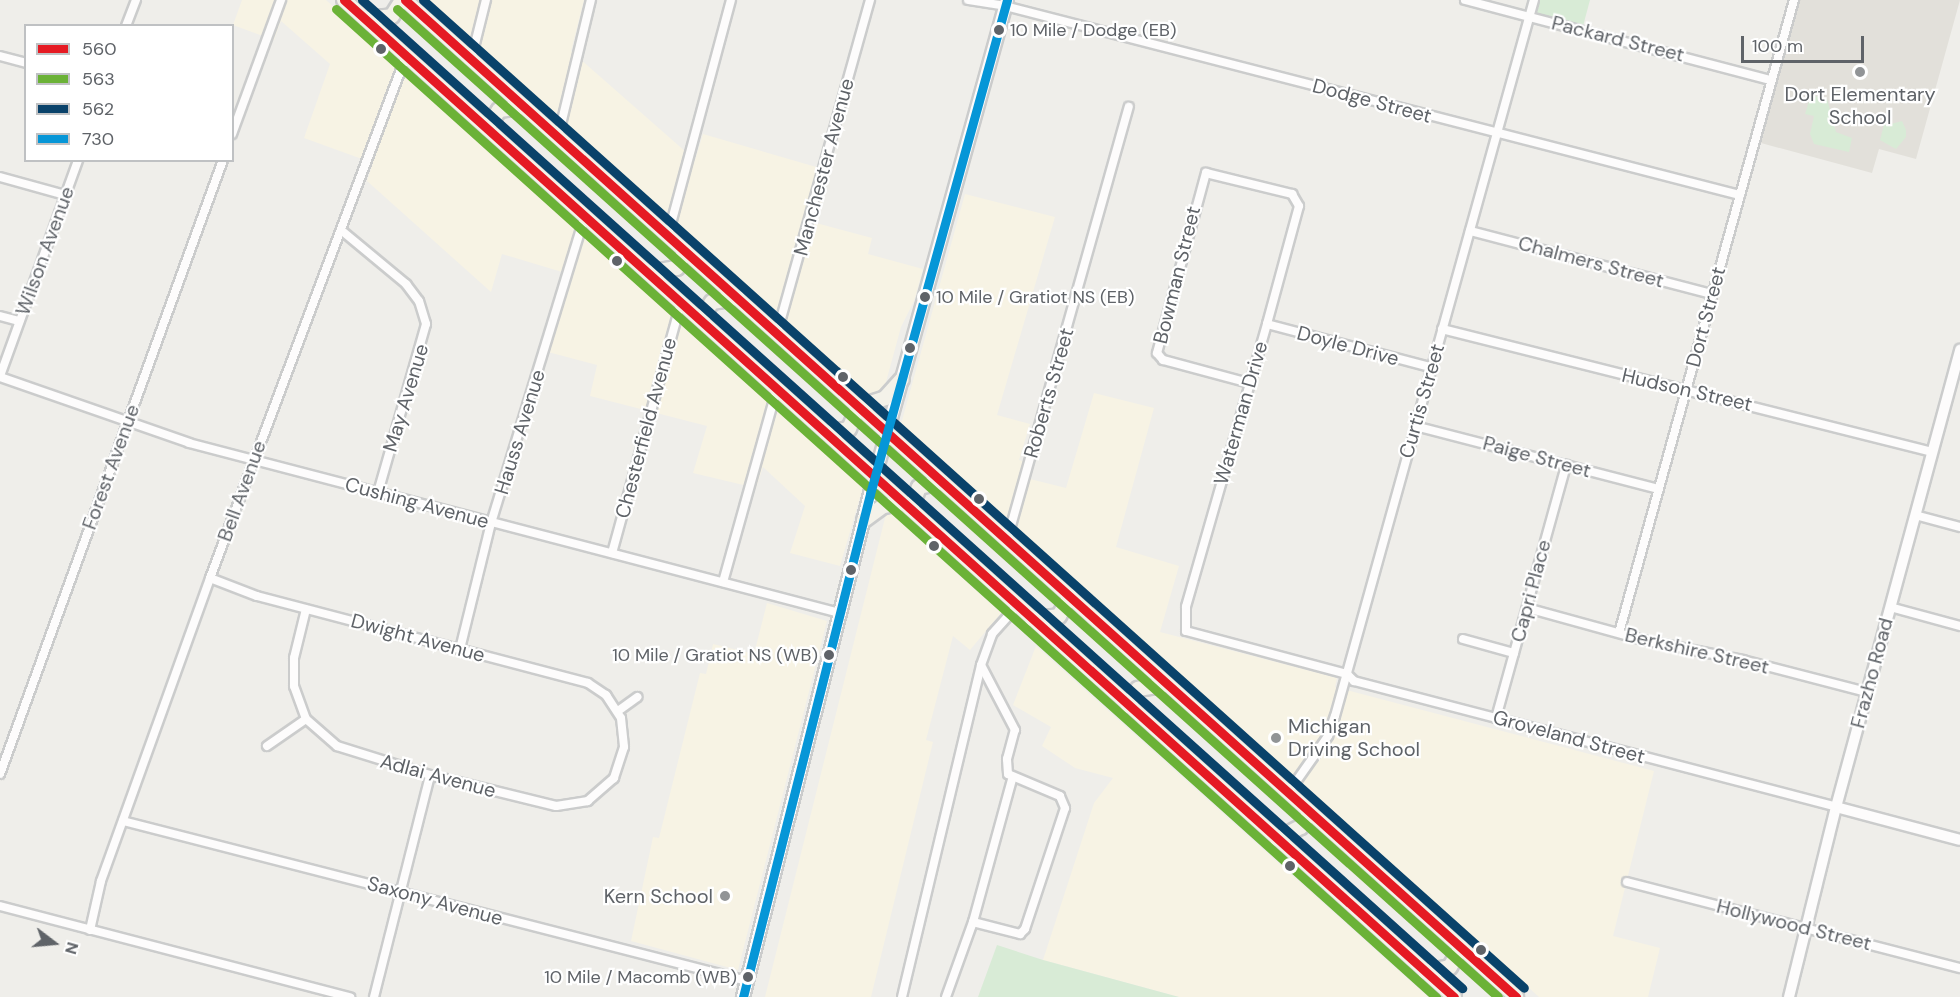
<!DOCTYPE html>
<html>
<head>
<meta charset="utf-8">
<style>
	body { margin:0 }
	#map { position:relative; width:1960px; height:997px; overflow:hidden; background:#efeeea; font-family:"DM Sans",sans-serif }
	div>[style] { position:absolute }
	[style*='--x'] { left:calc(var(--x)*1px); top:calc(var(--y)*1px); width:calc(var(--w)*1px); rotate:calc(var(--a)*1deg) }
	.commercial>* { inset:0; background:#f7f3e4 }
	.education>* { inset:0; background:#e2e0da }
	.green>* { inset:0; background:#d8ebd6 }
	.roads { filter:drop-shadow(2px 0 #cbcccc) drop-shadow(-2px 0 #cbcccc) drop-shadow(0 2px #cbcccc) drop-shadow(0 -2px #cbcccc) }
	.minor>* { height:8px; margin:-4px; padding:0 4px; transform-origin:4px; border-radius:4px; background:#fdfcfc }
	.tertiary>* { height:10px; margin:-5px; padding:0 5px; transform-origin:5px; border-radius:5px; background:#fdfcfc }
	.secondary>* { height:12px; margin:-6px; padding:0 6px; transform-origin:6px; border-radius:6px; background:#fdfcfc }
	.primary>* { height:14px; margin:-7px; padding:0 7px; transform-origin:7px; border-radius:7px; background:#f4f2e9 }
	.bus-1>* { height:9px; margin:-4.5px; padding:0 4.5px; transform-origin:4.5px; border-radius:4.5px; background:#e51a23 }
	.bus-2>* { height:9px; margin:-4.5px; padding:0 4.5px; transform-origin:4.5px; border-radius:4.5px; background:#6bb237 }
	.bus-3>* { height:9px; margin:-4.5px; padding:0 4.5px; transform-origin:4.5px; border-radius:4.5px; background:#09426a }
	.bus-4>* { height:9px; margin:-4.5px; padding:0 4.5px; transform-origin:4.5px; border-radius:4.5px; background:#0696d7 }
	.dots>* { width:16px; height:16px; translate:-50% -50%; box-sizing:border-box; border:3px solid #fff; border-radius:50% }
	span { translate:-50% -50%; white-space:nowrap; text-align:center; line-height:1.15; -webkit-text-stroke:4.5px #fff; paint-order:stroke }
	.bus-label { font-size:18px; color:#5f6368 }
	.left { translate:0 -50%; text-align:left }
	.right { translate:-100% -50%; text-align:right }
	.street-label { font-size:20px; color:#5f6368 }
	.poi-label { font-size:20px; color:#5f6368 }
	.legend { position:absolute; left:24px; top:24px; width:210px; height:138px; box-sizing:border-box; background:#fff; border:2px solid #bfc1c3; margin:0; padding:8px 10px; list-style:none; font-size:18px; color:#5f6368 }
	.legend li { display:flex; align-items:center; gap:12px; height:30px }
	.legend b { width:30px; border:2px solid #bfc1c3 }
	.north { position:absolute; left:24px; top:913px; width:60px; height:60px; -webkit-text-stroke:4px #fff; paint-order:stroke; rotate:106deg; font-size:16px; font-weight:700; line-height:24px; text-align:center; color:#5f6368 }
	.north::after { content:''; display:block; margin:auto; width:21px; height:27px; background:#5f6368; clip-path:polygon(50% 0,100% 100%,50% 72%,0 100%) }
	.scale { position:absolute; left:1741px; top:36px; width:123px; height:27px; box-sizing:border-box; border:3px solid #5f6368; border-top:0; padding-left:8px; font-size:18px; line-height:21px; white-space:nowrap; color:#5f6368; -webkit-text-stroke:4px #fff; paint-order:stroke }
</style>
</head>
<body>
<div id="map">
	<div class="commercial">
		<i style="clip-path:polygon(242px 0,326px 0,856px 475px,863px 487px,840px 566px,790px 553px,805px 506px,763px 467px,756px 488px,693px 473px,707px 426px,590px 396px,597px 365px,548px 352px,572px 275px,502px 254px,491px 292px,367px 181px,373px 163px,304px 138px,330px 64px,281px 21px,274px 40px,233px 25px)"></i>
		<i style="clip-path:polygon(420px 0,584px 0,571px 51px,695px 160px,703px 134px,830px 171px,816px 223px,872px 238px,868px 254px,923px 269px,914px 301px,901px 327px,883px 393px,863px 398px)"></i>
		<i style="clip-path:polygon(965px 194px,1055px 217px,997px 415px,1030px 424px,1019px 460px,1034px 464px,1030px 479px,1066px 488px,1094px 393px,1154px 408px,1116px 547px,1179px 566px,1160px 632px,1337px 678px,1335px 687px,1654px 771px,1613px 936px,1660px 948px,1648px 997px,1539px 997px,901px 424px)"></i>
		<i style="clip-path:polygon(887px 510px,1001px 613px,970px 650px,953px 636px,926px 740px,933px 742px,871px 997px,765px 997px)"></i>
		<i style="clip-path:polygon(767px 603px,827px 621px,738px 970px,631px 941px,653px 837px,659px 838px,700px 673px,706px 674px,713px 644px,754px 654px)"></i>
		<i style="clip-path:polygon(1036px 646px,1428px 997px,1179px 997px,1043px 960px,1094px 803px,1113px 778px,1075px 768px,1042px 746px,1051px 727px,1013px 705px)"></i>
	</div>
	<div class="education">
		<i style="clip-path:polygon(1799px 0,1960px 0,1916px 159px,1879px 149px,1872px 173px,1761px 143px)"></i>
	</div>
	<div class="green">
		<i style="clip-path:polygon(1539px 0,1590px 0,1583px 26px,1536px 13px)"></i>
		<i style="clip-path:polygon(1811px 95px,1827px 99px,1836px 132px,1852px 138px,1849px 152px,1814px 144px,1810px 134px,1814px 116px,1805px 114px)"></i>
		<i style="clip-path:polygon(1885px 121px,1891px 124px,1902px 121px,1906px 130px,1906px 137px,1896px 149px,1880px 140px)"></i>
		<i style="clip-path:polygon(997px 945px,1043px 960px,1179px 997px,978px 997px)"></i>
	</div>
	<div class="roads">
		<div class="minor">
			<i style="--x:968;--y:0;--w:37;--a:9"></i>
			<i style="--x:1005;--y:6;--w:759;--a:14.42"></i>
			<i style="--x:1465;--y:0;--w:316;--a:14.7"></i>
			<i style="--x:126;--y:26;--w:28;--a:-69"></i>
			<i style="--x:0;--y:56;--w:27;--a:15"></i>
			<i style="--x:471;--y:60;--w:62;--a:-76"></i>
			<i style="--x:232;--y:134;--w:143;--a:-69.9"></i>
			<i style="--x:558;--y:137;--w:141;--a:-76.5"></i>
			<i style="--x:0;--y:177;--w:67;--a:15.5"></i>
			<i style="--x:341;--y:230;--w:85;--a:39.7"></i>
			<i style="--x:406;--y:284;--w:21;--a:53"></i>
			<i style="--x:419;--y:301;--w:24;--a:73"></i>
			<i style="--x:426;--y:324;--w:175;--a:105.9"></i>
			<i style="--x:1470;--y:231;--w:250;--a:14.6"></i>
			<i style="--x:668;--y:235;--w:243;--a:-75"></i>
			<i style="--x:0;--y:316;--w:20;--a:15"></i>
			<i style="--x:1267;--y:324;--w:169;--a:14.8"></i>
			<i style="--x:1442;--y:329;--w:505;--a:14.09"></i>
			<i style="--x:777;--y:333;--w:346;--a:-74.4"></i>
			<i style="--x:0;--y:376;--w:230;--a:-70.1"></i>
			<i style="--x:0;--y:377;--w:200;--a:19.2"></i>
			<i style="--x:189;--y:443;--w:673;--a:14.64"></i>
			<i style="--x:1249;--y:383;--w:89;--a:-165"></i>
			<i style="--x:1163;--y:360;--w:9;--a:-131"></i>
			<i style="--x:1157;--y:353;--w:187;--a:-74.8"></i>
			<i style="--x:1206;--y:173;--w:89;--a:13.7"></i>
			<i style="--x:1292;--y:194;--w:14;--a:60"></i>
			<i style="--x:1299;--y:206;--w:122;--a:105.2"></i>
			<i style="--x:1267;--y:324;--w:294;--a:106"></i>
			<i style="--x:1186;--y:607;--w:24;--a:90"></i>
			<i style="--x:1186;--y:631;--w:167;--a:15"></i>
			<i style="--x:1347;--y:674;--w:10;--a:45"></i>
			<i style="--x:1354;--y:681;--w:498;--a:14.6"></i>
			<i style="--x:1415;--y:426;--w:252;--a:14.5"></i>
			<i style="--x:1915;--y:515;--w:47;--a:14.9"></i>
			<i style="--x:1007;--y:540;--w:450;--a:-74.3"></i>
			<i style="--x:612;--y:553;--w:260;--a:-74.6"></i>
			<i style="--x:210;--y:578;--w:50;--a:21"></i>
			<i style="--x:257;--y:596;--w:342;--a:14.7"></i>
			<i style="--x:588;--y:683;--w:22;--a:34"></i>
			<i style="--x:606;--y:695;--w:27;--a:57"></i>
			<i style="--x:621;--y:718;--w:29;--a:84"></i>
			<i style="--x:624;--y:747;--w:33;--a:108"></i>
			<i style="--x:614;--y:778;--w:35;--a:139"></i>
			<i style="--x:588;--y:801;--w:32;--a:171"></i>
			<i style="--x:556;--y:806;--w:130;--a:-166.2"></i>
			<i style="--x:430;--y:775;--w:97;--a:-162.7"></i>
			<i style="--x:337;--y:746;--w:41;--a:-138.9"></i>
			<i style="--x:306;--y:719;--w:35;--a:-110"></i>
			<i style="--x:294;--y:686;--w:28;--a:-90"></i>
			<i style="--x:294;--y:658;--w:50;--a:-76.2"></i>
			<i style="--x:723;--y:582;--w:201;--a:-74.4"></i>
			<i style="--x:1890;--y:607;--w:73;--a:15.2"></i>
			<i style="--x:1527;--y:608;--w:120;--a:15.4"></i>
			<i style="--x:1643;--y:640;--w:102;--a:11.3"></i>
			<i style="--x:1743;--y:660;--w:128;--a:14.5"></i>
			<i style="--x:1619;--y:633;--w:657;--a:-74.55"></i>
			<i style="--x:1463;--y:639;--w:53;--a:15.4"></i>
			<i style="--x:460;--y:649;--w:130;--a:-76.2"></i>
			<i style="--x:491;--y:523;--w:321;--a:-73"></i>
			<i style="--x:618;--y:711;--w:24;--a:-36"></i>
			<i style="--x:1496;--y:718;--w:263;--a:-74.5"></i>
			<i style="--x:267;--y:746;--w:47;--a:-34.7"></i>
			<i style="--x:0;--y:774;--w:653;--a:-70.04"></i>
			<i style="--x:1288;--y:793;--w:70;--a:-54.9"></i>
			<i style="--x:1328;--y:736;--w:21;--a:-71"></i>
			<i style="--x:1335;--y:716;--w:743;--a:-74.47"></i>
			<i style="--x:123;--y:821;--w:644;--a:14.38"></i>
			<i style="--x:1627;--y:882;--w:344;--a:14.5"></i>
			<i style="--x:0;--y:906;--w:362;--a:14.6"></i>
			<i style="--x:973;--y:922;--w:49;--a:14.3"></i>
			<i style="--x:1020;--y:934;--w:7;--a:-45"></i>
			<i style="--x:1025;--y:929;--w:127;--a:-71.7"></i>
			<i style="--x:1065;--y:808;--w:13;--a:-113"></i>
			<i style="--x:1060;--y:796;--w:56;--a:-157.1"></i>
			<i style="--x:1008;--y:774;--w:15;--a:-94"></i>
			<i style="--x:1007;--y:759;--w:30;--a:-75"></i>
			<i style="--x:1015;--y:730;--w:73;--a:-117.6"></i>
			<i style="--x:981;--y:665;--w:33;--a:-70"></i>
			<i style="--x:992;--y:634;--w:38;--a:-48"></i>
			<i style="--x:90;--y:930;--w:50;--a:-77.3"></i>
			<i style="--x:101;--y:881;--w:322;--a:-70.2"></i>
			<i style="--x:210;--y:578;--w:558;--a:-69.42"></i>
			<i style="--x:374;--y:997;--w:229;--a:-75.8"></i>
			<i style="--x:902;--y:997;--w:341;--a:-76.6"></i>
			<i style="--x:946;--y:997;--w:80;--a:-70.2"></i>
			<i style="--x:973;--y:922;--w:148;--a:-74.7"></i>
		</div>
		<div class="tertiary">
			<i style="--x:1836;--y:807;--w:128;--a:14.9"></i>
			<i style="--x:1789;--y:997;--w:196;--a:-76.1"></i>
			<i style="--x:1836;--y:807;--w:474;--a:-74.8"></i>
		</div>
		<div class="secondary">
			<i style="--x:743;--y:997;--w:519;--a:-75.83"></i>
			<i style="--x:870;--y:494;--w:513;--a:-74.5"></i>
		</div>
		<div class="primary">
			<i style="--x:344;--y:0;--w:1492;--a:41.93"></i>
			<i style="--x:405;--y:0;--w:1493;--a:41.9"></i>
			<i style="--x:365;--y:19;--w:27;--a:-6"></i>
			<i style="--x:392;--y:16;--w:19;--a:-58"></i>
			<i style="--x:487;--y:128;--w:22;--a:-56"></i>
			<i style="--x:499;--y:110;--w:26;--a:-7"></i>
			<i style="--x:648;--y:273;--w:29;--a:-10"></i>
			<i style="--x:677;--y:268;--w:19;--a:-65"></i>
			<i style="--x:701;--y:320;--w:21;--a:-59"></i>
			<i style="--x:712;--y:302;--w:26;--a:-9"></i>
			<i style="--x:858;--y:407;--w:28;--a:-18"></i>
			<i style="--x:885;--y:398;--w:25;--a:-48"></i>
			<i style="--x:826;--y:433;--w:23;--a:-10"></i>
			<i style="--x:849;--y:429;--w:24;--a:-68"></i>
			<i style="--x:911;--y:509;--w:23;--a:-70"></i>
			<i style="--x:919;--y:487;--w:24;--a:-12"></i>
			<i style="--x:864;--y:520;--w:24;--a:-36"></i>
			<i style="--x:883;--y:506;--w:21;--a:-8"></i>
			<i style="--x:1032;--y:619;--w:27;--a:-6"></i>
			<i style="--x:1059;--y:616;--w:23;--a:-61"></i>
			<i style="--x:1128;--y:706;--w:20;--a:-60"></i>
			<i style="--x:1138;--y:689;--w:30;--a:-9"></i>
			<i style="--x:1277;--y:839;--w:27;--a:-27"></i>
			<i style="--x:1301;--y:827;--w:17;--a:-59"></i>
			<i style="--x:1425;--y:972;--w:25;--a:-11"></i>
			<i style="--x:1450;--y:967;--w:23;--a:-61"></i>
		</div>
	</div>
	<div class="bus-1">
		<i style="--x:344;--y:0;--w:1492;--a:41.93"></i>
		<i style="--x:405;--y:0;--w:1493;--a:41.9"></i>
	</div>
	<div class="bus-2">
		<i style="--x:336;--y:9;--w:1479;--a:41.93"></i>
		<i style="--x:397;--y:9;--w:1479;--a:41.9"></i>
	</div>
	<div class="bus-3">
		<i style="--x:362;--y:0;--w:1479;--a:41.93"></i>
		<i style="--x:423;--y:0;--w:1479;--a:41.9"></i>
	</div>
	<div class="bus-4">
		<i style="--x:743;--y:997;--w:519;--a:-75.83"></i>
		<i style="--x:870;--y:494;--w:513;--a:-74.5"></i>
	</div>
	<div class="dots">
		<i style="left:999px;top:30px;background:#5f6368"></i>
		<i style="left:381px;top:49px;background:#5f6368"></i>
		<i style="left:1860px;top:72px;background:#919496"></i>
		<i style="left:617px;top:261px;background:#5f6368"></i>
		<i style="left:925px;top:297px;background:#5f6368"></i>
		<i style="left:910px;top:348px;background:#5f6368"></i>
		<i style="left:843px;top:377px;background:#5f6368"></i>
		<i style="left:979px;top:499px;background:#5f6368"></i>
		<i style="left:934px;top:546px;background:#5f6368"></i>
		<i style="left:851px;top:570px;background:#5f6368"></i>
		<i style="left:829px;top:655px;background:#5f6368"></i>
		<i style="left:1276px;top:738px;background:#919496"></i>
		<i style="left:1290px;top:866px;background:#5f6368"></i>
		<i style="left:725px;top:896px;background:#919496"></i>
		<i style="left:1481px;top:950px;background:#5f6368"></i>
		<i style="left:748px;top:977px;background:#5f6368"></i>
	</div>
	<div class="bus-label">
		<span class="left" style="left:1010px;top:30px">10 Mile / Dodge (EB)</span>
		<span class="left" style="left:936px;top:297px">10 Mile / Gratiot NS (EB)</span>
		<span class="right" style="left:818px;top:655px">10 Mile / Gratiot NS (WB)</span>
		<span class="right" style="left:737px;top:977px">10 Mile / Macomb (WB)</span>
	</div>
	<div class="street-label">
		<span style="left:1618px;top:39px;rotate:14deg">Packard Street</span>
		<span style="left:1372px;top:101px;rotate:15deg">Dodge Street</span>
		<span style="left:824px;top:167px;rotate:-75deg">Manchester Avenue</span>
		<span style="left:45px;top:251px;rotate:-70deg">Wilson Avenue</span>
		<span style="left:1591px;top:262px;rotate:15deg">Chalmers Street</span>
		<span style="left:1177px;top:275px;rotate:-76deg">Bowman Street</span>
		<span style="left:1706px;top:317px;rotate:-75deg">Dort Street</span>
		<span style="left:1348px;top:346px;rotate:15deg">Doyle Drive</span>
		<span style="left:1687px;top:390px;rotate:13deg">Hudson Street</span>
		<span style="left:1049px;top:393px;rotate:-74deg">Roberts Street</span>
		<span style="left:406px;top:398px;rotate:-73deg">May Avenue</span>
		<span style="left:1422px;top:401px;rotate:-74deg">Curtis Street</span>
		<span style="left:1241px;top:413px;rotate:-74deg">Waterman Drive</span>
		<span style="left:646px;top:428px;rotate:-75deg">Chesterfield Avenue</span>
		<span style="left:520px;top:432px;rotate:-73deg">Hauss Avenue</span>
		<span style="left:1537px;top:457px;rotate:15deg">Paige Street</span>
		<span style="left:111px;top:467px;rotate:-70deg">Forest Avenue</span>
		<span style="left:242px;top:491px;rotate:-70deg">Bell Avenue</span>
		<span style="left:417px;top:503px;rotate:15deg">Cushing Avenue</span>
		<span style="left:1531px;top:591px;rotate:-75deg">Capri Place</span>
		<span style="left:418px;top:638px;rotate:15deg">Dwight Avenue</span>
		<span style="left:1697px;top:651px;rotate:13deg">Berkshire Street</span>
		<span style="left:1872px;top:673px;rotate:-75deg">Frazho Road</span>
		<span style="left:1569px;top:737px;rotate:15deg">Groveland Street</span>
		<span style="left:438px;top:776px;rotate:15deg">Adlai Avenue</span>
		<span style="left:435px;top:901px;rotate:15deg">Saxony Avenue</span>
		<span style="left:1794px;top:925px;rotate:14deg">Hollywood Street</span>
	</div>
	<div class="poi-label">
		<span style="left:1860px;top:106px">Dort Elementary<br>School</span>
		<span class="left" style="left:1288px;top:738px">Michigan<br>Driving School</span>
		<span class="right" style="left:713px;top:896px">Kern School</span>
	</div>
	<ul class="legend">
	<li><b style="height:8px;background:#e51a23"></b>560</li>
	<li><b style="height:8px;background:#6bb237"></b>563</li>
	<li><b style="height:8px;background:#09426a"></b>562</li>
	<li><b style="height:8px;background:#0696d7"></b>730</li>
	</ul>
	<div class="north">N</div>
	<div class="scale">100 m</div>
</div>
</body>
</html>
